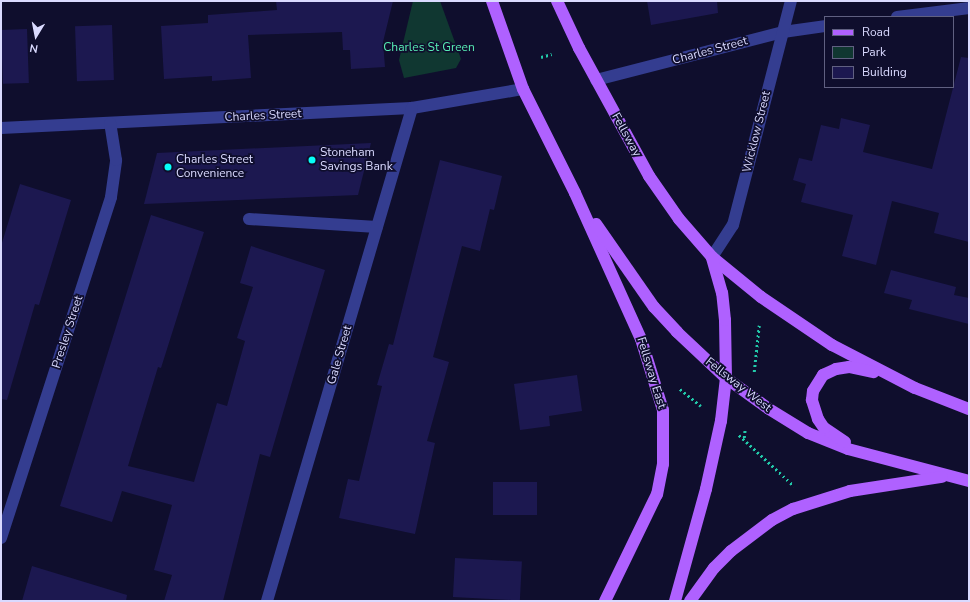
<!DOCTYPE html>
<html>
<head>
<meta charset="utf-8">
<style>
	body { margin:0 }
	#map { position:relative; width:970px; height:602px; overflow:hidden; background:#0f0e2d; font-family:"Nunito Sans",sans-serif }
	div>[style] { position:absolute }
	[style*='--x'] { left:calc(var(--x)*1px); top:calc(var(--y)*1px); width:calc(var(--w)*1px); rotate:calc(var(--a)*1deg) }
	.green>* { inset:0; background:#103731 }
	.building>* { inset:0; background:#1c1850; transform-origin:0 0 }
	.path>* { height:2.5px; margin-top:-1.25px; transform-origin:0; background:repeating-linear-gradient(90deg,#22caaa 0 2px,transparent 0 5px) }
	.minor>* { height:12px; margin:-6px; padding:0 6px; transform-origin:6px; border-radius:6px; background:#343d90 }
	.major>* { height:12px; margin:-6px; padding:0 6px; transform-origin:6px; border-radius:6px; background:#af61ff }
	.dots>* { width:11px; height:11px; translate:-50% -50%; box-sizing:border-box; border:2px solid #0f0e2d; border-radius:50% }
	span { translate:-50% -50%; white-space:nowrap; text-align:center; line-height:1.15; -webkit-text-stroke:3.5px #0f0e2d; paint-order:stroke }
	.park-label { font-size:12px; color:#58edb4 }
	.street-label { font-size:12px; color:#dadaff }
	.poi-label { font-size:12px; color:#dadaff }
	.left { translate:0 -50%; text-align:left }
	.frame { position:absolute; inset:0; border:2px solid #dadaff; pointer-events:none }
	.legend { position:absolute; left:824px; top:16px; width:130px; height:72px; box-sizing:border-box; background:#0f0e2d; border:1px solid #606081; margin:0; padding:5px 7px; list-style:none; font-size:12px; color:#dadaff }
	.legend li { display:flex; align-items:center; gap:8px; height:20px }
	.legend b { width:20px; border:1px solid #606081 }
	.north { position:absolute; left:16px; top:16px; width:40px; height:40px; -webkit-text-stroke:3px #0f0e2d; paint-order:stroke; rotate:190deg; font-size:11px; font-weight:700; line-height:16px; text-align:center; color:#dadaff }
	.north::after { content:''; display:block; margin:auto; width:14px; height:18px; background:#dadaff; clip-path:polygon(50% 0,100% 100%,50% 72%,0 100%) }
</style>
</head>
<body>
<div id="map">
	<div class="green">
		<i style="clip-path:polygon(413px 1px,440px 1px,461px 59px,456px 68px,404px 78px,399px 60px)"></i>
	</div>
	<div class="building">
		<i style="clip-path:polygon(276px 1px,393px 1px,383px 42px,385px 67px,351px 69px,350px 50px,343px 50px,342px 32px,248px 35px,251px 78px,212px 81px,212px 76px,164px 79px,161px 26px,208px 23px,208px 15px,277px 10px)"></i>
		<i style="clip-path:polygon(647px 1px,717px 1px,718px 13px,651px 25px)"></i>
		<i style="left:112px;top:25px;width:55px;height:37px;rotate:88deg"></i>
		<i style="left:27px;top:29px;width:54px;height:26px;rotate:88deg"></i>
		<i style="clip-path:polygon(961px 57px,969px 58px,969px 242px,934px 233px,939px 213px,892px 201px,876px 265px,842px 256px,853px 215px,801px 202px,806px 184px,793px 180px,799px 158px,812px 161px,821px 125px,839px 129px,841px 118px,870px 125px,863px 152px,932px 169px)"></i>
		<i style="clip-path:polygon(371px 143px,358px 195px,144px 204px,157px 153px)"></i>
		<i style="clip-path:polygon(440px 160px,502px 176px,494px 210px,490px 209px,480px 251px,462px 246px,433px 357px,449px 362px,427px 441px,435px 443px,415px 534px,339px 518px,348px 479px,359px 481px,382px 386px,377px 385px,389px 344px,393px 345px)"></i>
		<i style="clip-path:polygon(20px 184px,71px 200px,39px 305px,35px 304px,7px 400px,1px 399px,1px 246px)"></i>
		<i style="clip-path:polygon(151px 215px,204px 232px,161px 368px,158px 367px,128px 466px,194px 482px,217px 403px,227px 406px,245px 341px,237px 338px,253px 287px,240px 283px,251px 246px,325px 270px,270px 457px,260px 454px,223px 601px,164px 601px,172px 575px,154px 570px,172px 505px,122px 491px,112px 522px,60px 506px)"></i>
		<i style="clip-path:polygon(891px 270px,956px 287px,954px 295px,969px 298px,969px 324px,909px 309px,912px 300px,884px 293px)"></i>
		<i style="clip-path:polygon(577px 375px,582px 411px,549px 416px,550px 426px,520px 430px,514px 384px)"></i>
		<i style="left:493px;top:482px;width:44px;height:33px"></i>
		<i style="left:455px;top:558px;width:67px;height:39px;rotate:3deg"></i>
		<i style="clip-path:polygon(32px 566px,127px 595px,126px 601px,22px 601px)"></i>
	</div>
	<div class="path">
		<i style="--x:541;--y:57;--w:11;--a:-15"></i>
		<i style="--x:754;--y:372;--w:47;--a:-83.9"></i>
		<i style="--x:680;--y:389;--w:27;--a:39"></i>
		<i style="--x:739;--y:435;--w:75;--a:42.8"></i>
		<i style="--x:744;--y:438;--w:9;--a:-84"></i>
	</div>
	<div class="minor">
		<i style="--x:897;--y:17;--w:73;--a:-7.1"></i>
		<i style="--x:596;--y:80;--w:193;--a:-14.4"></i>
		<i style="--x:783;--y:32;--w:42;--a:-8.1"></i>
		<i style="--x:1;--y:128;--w:411;--a:-2.8"></i>
		<i style="--x:412;--y:108;--w:113;--a:-9.7"></i>
		<i style="--x:249;--y:219;--w:128;--a:3.6"></i>
		<i style="--x:712;--y:257;--w:38;--a:-57"></i>
		<i style="--x:733;--y:225;--w:231;--a:-75.5"></i>
		<i style="--x:1;--y:538;--w:358;--a:-72.1"></i>
		<i style="--x:111;--y:197;--w:37;--a:-82"></i>
		<i style="--x:116;--y:160;--w:37;--a:-99"></i>
		<i style="--x:267;--y:601;--w:514;--a:-73.61"></i>
	</div>
	<div class="major">
		<i style="--x:492;--y:1;--w:93;--a:70.6"></i>
		<i style="--x:523;--y:89;--w:116;--a:63.4"></i>
		<i style="--x:575;--y:193;--w:160;--a:65.7"></i>
		<i style="--x:641;--y:339;--w:74;--a:72.8"></i>
		<i style="--x:663;--y:410;--w:54;--a:90"></i>
		<i style="--x:663;--y:464;--w:31;--a:101"></i>
		<i style="--x:657;--y:494;--w:119;--a:115.9"></i>
		<i style="--x:557;--y:1;--w:52;--a:64.9"></i>
		<i style="--x:579;--y:48;--w:146;--a:61.3"></i>
		<i style="--x:649;--y:176;--w:52;--a:55.1"></i>
		<i style="--x:679;--y:219;--w:50;--a:49"></i>
		<i style="--x:712;--y:257;--w:63;--a:39.2"></i>
		<i style="--x:761;--y:297;--w:86;--a:34.1"></i>
		<i style="--x:832;--y:345;--w:93;--a:27.4"></i>
		<i style="--x:915;--y:388;--w:58;--a:21.3"></i>
		<i style="--x:596;--y:224;--w:101;--a:55.1"></i>
		<i style="--x:654;--y:307;--w:34;--a:47"></i>
		<i style="--x:677;--y:332;--w:67;--a:43.2"></i>
		<i style="--x:726;--y:378;--w:53;--a:35.8"></i>
		<i style="--x:769;--y:409;--w:46;--a:31.6"></i>
		<i style="--x:808;--y:433;--w:43;--a:21.8"></i>
		<i style="--x:848;--y:449;--w:125;--a:14.8"></i>
		<i style="--x:845;--y:442;--w:25;--a:-146"></i>
		<i style="--x:824;--y:428;--w:11;--a:-124"></i>
		<i style="--x:818;--y:419;--w:20;--a:-108"></i>
		<i style="--x:812;--y:400;--w:9;--a:-84"></i>
		<i style="--x:813;--y:391;--w:19;--a:-58"></i>
		<i style="--x:823;--y:375;--w:14;--a:-25"></i>
		<i style="--x:836;--y:369;--w:13;--a:-9"></i>
		<i style="--x:849;--y:367;--w:25;--a:12"></i>
		<i style="--x:675;--y:601;--w:116;--a:-74.5"></i>
		<i style="--x:706;--y:489;--w:70;--a:-77.6"></i>
		<i style="--x:721;--y:421;--w:43;--a:-83.4"></i>
		<i style="--x:726;--y:378;--w:58;--a:-91"></i>
		<i style="--x:725;--y:320;--w:27;--a:-96"></i>
		<i style="--x:722;--y:293;--w:37;--a:-106"></i>
		<i style="--x:690;--y:601;--w:41;--a:-54"></i>
		<i style="--x:714;--y:568;--w:24;--a:-45"></i>
		<i style="--x:731;--y:551;--w:51;--a:-37.1"></i>
		<i style="--x:772;--y:520;--w:24;--a:-28"></i>
		<i style="--x:793;--y:509;--w:60;--a:-17.5"></i>
		<i style="--x:850;--y:491;--w:93;--a:-8.7"></i>
	</div>
	<div class="dots">
		<i style="left:312px;top:160px;background:#06fff8"></i>
		<i style="left:168px;top:167px;background:#06fff8"></i>
	</div>
	<div class="park-label">
		<span style="left:429px;top:48px">Charles St Green</span>
	</div>
	<div class="street-label">
		<span style="left:710px;top:51px;rotate:-15deg">Charles Street</span>
		<span style="left:263px;top:116px;rotate:-3deg">Charles Street</span>
		<span style="left:757px;top:132px;rotate:-76deg">Wicklow Street</span>
		<span style="left:626px;top:135px;rotate:61deg">Fellsway</span>
		<span style="left:68px;top:332px;rotate:-72deg">Presley Street</span>
		<span style="left:340px;top:355px;rotate:-74deg">Gale Street</span>
		<span style="left:651px;top:373px;rotate:73deg">Fellsway East</span>
		<span style="left:738px;top:385px;rotate:38deg">Fellsway West</span>
	</div>
	<div class="poi-label">
		<span class="left" style="left:320px;top:160px">Stoneham<br>Savings Bank</span>
		<span class="left" style="left:176px;top:167px">Charles Street<br>Convenience</span>
	</div>
	<div class="frame"></div>
	<ul class="legend">
	<li><b style="height:5px;background:#af61ff"></b>Road</li>
	<li><b style="height:11px;background:#103731"></b>Park</li>
	<li><b style="height:11px;background:#1c1850"></b>Building</li>
	</ul>
	<div class="north">N</div>
</div>
</body>
</html>
